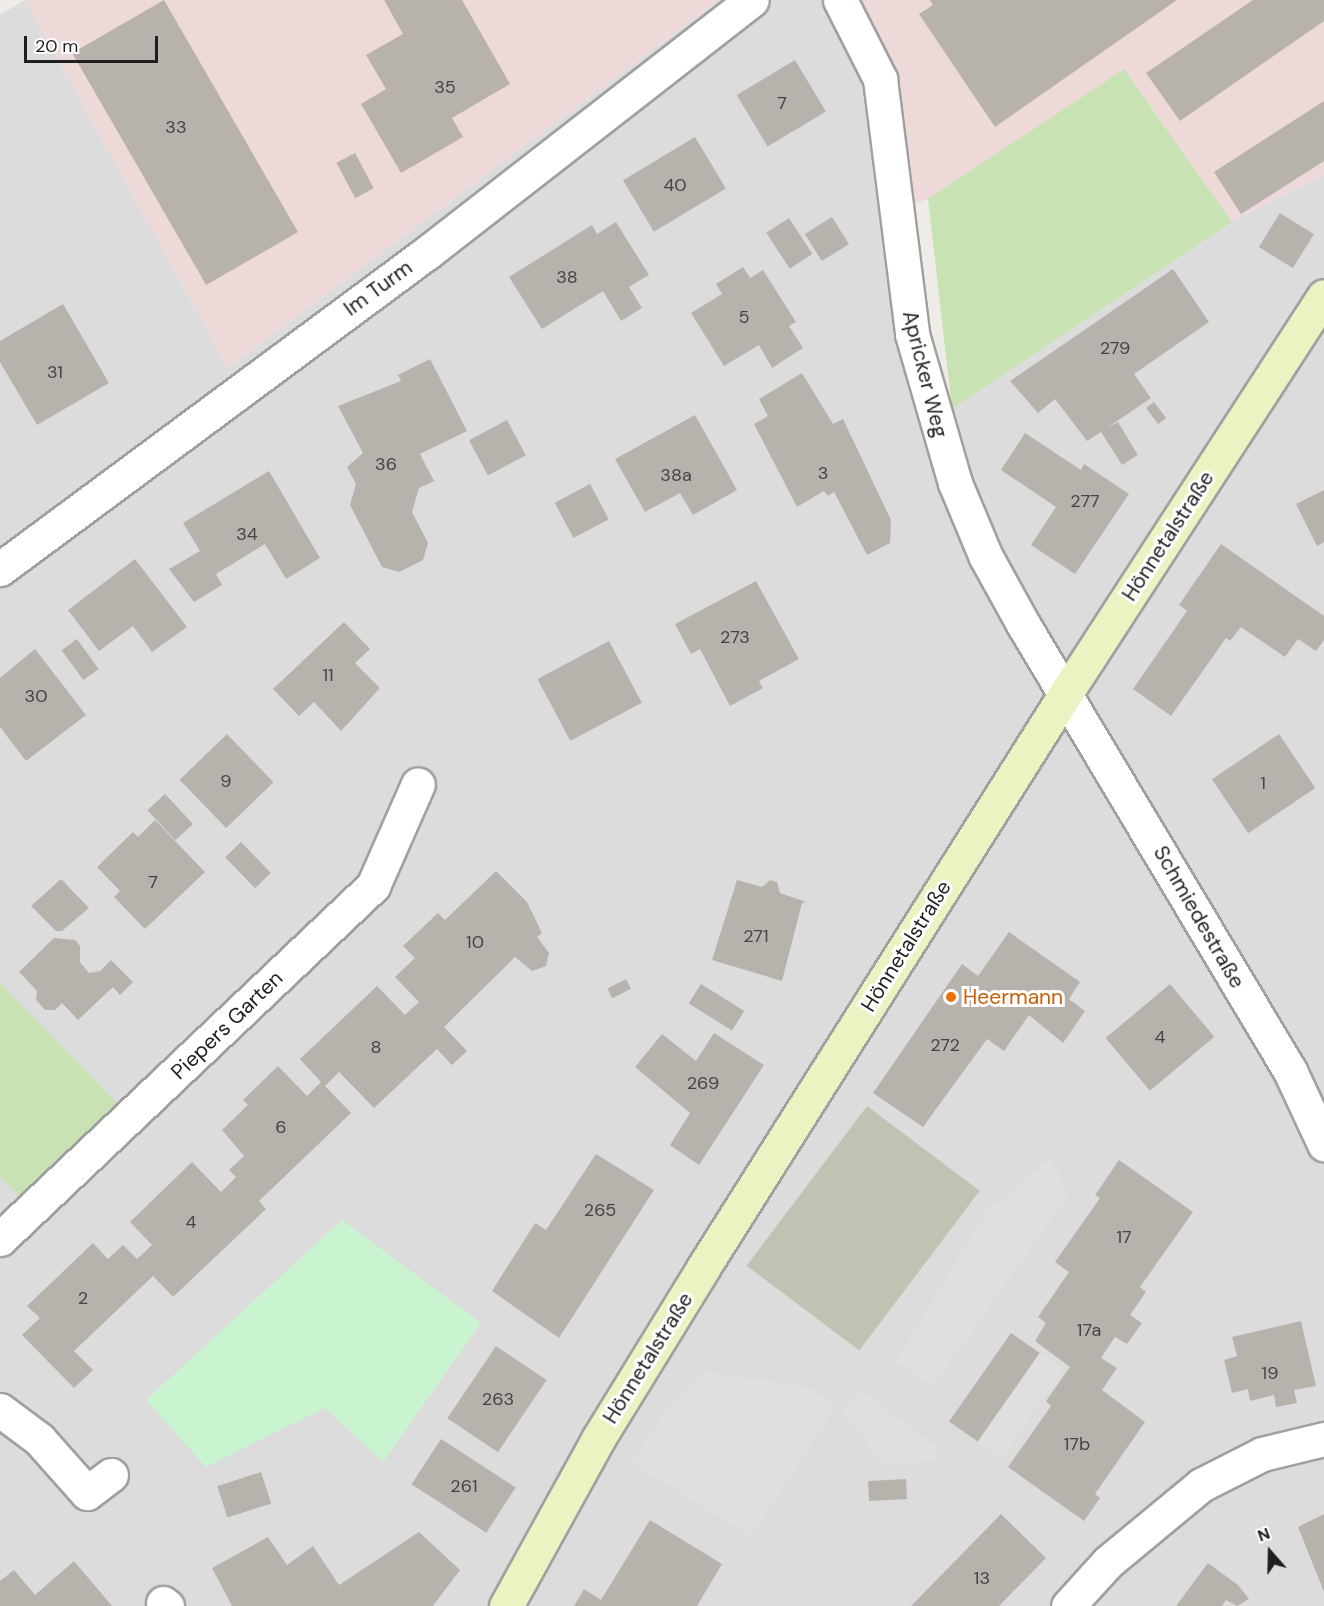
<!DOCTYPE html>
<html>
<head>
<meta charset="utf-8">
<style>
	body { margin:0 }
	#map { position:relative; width:1324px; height:1606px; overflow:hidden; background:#efece7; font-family:"DM Sans",sans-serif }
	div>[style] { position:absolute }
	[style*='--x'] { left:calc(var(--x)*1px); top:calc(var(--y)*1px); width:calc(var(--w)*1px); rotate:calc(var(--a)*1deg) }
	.residential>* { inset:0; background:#dddcdc }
	.commercial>* { inset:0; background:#eddad8 }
	.construction>* { inset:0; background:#c2c2b3; transform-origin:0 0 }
	.grass>* { inset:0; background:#c8e2b3 }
	.park>* { inset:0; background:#caf3cf }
	.parking>* { inset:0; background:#dfdfdf; transform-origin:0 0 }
	.building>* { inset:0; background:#b8b2ad; transform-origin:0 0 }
	.roads { filter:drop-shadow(2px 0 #a0a0a0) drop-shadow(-2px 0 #a0a0a0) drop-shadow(0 2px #a0a0a0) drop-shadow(0 -2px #a0a0a0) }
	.street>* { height:33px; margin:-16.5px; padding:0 16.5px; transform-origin:16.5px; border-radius:16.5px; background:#fff }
	.secondary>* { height:33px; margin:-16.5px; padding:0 16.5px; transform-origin:16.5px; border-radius:16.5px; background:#edf2c2 }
	.dots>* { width:16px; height:16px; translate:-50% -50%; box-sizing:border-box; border:3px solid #fff; border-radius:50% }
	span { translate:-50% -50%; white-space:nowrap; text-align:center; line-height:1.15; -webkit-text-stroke:6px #fff; paint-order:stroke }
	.number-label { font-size:18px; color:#454442 }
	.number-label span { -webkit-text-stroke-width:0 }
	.street-label { font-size:21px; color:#1f1f1f }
	.food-label { font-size:21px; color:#c56008 }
	.left { translate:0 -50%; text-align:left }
	.north { position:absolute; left:1240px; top:1522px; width:60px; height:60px; -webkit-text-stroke:4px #fff; paint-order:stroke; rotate:340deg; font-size:16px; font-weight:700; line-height:24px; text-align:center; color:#1f1f1f }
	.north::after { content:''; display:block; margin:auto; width:21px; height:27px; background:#1f1f1f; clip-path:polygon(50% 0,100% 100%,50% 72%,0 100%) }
	.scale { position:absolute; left:24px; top:36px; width:134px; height:27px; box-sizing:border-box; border:3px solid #1f1f1f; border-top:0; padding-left:8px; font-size:18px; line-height:21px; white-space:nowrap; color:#1f1f1f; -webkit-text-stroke:4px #fff; paint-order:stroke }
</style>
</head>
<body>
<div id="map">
	<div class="residential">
		<i style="clip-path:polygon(25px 0,228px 368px,719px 0,854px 0,924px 421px,952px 409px,1232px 222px,1324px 174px,1324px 1606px,0 1606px,0 15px)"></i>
	</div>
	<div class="commercial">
		<i style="clip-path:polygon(25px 0,719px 0,228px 368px)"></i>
		<i style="clip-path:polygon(854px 0,1324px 0,1324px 174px,1232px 222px,1124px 69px,928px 199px,911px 205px)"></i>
	</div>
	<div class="construction">
		<i style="left:867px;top:1106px;width:141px;height:200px;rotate:37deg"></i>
	</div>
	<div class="grass">
		<i style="clip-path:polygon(1124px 69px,1232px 222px,952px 409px,928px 199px)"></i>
		<i style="clip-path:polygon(0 983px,123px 1109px,23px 1200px,0 1176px)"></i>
	</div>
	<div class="park">
		<i style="clip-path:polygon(342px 1220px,481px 1323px,383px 1462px,325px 1408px,206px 1467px,146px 1400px)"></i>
	</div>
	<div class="parking">
		<i style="clip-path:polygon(1053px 1157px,1067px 1197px,933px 1386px,896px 1361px,986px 1213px)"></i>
		<i style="left:1011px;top:1333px;width:64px;height:108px;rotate:35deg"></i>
		<i style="clip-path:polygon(703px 1372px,809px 1387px,836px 1406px,751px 1536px,631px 1463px,663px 1414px)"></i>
		<i style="clip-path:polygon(863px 1392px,936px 1446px,937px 1461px,882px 1464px,843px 1411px)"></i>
	</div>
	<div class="building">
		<i style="left:164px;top:0;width:268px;height:106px;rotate:60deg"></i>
		<i style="clip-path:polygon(384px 0,462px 0,510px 84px,452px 118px,463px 137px,401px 173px,361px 104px,386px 89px,366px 55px,403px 34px)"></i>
		<i style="clip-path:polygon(930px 0,1177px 0,995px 127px,919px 14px,933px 5px)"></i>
		<i style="clip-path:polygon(1253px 0,1324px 0,1324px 21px,1180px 121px,1146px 73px)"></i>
		<i style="left:795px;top:60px;width:60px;height:68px;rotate:59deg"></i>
		<i style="clip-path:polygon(1324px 101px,1324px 161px,1241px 214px,1214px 172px)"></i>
		<i style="left:695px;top:137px;width:60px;height:84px;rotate:59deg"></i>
		<i style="left:355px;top:153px;width:40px;height:21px;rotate:62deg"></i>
		<i style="left:1280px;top:213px;width:40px;height:40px;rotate:32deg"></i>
		<i style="left:832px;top:217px;width:32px;height:32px;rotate:58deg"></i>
		<i style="left:789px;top:218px;width:43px;height:27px;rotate:57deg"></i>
		<i style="clip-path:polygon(616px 222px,649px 275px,629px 287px,642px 308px,621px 321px,603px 291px,542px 329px,509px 277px,592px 225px,597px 234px)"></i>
		<i style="clip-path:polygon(743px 267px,750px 278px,763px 270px,796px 322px,789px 326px,803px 348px,772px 368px,759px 345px,724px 366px,691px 313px,722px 294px,716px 284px)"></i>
		<i style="clip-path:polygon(1173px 269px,1209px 322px,1134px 374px,1151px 398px,1107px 428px,1118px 422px,1138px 455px,1122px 465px,1101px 432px,1087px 441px,1055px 399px,1038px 413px,1010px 381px)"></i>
		<i style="clip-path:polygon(63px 304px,109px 383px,37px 425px,0 362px,0 341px)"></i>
		<i style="clip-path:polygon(430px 359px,467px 431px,420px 454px,434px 481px,419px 488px,412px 512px,428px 543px,423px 560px,399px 572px,382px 567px,350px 505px,356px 484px,347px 467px,363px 453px,338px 406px,401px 381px,398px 375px)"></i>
		<i style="clip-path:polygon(802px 373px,833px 424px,843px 419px,891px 520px,890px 543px,867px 555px,834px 492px,828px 496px,824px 491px,797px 507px,754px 424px,768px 416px,759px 399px)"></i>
		<i style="left:1154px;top:402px;width:20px;height:10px;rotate:53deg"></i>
		<i style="clip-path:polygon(695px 415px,737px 490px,693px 515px,680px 493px,645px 512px,615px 459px)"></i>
		<i style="left:507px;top:420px;width:40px;height:43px;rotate:62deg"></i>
		<i style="clip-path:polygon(1025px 433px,1081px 470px,1084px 464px,1129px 494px,1075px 574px,1031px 545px,1056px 507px,1001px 470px)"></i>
		<i style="clip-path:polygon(269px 471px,320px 558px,286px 579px,265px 544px,216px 574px,222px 585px,194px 602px,169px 569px,200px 551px,183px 523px)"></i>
		<i style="left:590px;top:484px;width:40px;height:40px;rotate:62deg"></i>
		<i style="clip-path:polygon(1324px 490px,1324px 542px,1317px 546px,1296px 504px)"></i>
		<i style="clip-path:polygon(1221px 544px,1324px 616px,1324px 640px,1316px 651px,1298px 639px,1285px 657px,1241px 627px,1230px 641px,1226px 638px,1171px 716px,1133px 689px,1187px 611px,1179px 605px)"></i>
		<i style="clip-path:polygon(135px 559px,187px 627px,152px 652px,133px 626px,99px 651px,68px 610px)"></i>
		<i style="clip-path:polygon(756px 581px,799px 659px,759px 681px,763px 688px,730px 706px,700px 649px,691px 654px,675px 624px)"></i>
		<i style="clip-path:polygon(344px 622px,370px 649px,355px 663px,380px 688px,341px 731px,314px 702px,299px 716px,273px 689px)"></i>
		<i style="left:77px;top:639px;width:37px;height:19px;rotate:54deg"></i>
		<i style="left:609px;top:641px;width:70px;height:81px;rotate:62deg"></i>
		<i style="clip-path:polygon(35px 649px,86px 715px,26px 761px,0 727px,0 678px)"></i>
		<i style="left:227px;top:734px;width:67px;height:66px;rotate:46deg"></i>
		<i style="left:1279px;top:734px;width:65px;height:81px;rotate:56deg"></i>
		<i style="left:165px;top:794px;width:41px;height:24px;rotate:47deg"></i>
		<i style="clip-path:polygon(155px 820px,205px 872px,145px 929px,114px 897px,120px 891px,97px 867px,133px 832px,138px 837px)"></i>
		<i style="left:241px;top:842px;width:43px;height:22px;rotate:46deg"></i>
		<i style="clip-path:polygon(496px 871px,527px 902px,542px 933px,537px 937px,549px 953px,546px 966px,532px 971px,515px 957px,444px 1027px,467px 1051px,452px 1065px,437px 1049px,374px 1108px,339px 1072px,325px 1086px,351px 1113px,259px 1201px,266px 1209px,173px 1297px,153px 1276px,74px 1351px,93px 1370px,74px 1388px,22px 1335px,40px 1318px,27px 1306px,93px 1243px,108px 1259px,123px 1245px,137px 1259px,152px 1245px,130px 1222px,192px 1162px,221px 1192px,236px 1177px,229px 1170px,244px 1156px,217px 1124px,222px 1130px,248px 1105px,243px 1100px,278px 1066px,307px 1096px,321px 1082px,300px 1059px,377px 986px,405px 1015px,419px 1002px,395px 977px,415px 958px,403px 946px,438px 913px,445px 920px)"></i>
		<i style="clip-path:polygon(61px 879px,89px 908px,62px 931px,56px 931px,31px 906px)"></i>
		<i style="clip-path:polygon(737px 880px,762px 887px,770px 880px,777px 882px,780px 893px,806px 902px,802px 903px,782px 981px,712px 960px)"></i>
		<i style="clip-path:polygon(1009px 932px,1080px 982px,1069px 999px,1085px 1011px,1063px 1043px,1029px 1015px,1004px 1051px,987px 1039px,923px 1127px,873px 1093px,962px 964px,978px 976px)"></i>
		<i style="clip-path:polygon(54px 938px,75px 940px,80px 946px,80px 962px,89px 973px,100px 971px,111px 960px,133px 982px,120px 995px,113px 987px,78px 1020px,62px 1003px,55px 1010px,45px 1010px,36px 1000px,37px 991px,19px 972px)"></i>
		<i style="left:626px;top:979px;width:11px;height:21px;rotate:63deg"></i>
		<i style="left:701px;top:984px;width:51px;height:23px;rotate:32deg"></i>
		<i style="left:1170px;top:984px;width:69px;height:84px;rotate:50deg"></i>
		<i style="clip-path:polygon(714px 1033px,764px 1065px,699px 1165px,670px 1145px,690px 1113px,635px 1067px,662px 1034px,696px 1061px)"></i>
		<i style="clip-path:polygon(596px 1154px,654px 1190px,559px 1338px,492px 1291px,535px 1223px,546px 1230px)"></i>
		<i style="clip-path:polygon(1119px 1160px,1193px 1212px,1140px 1287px,1146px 1292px,1130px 1315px,1142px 1323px,1127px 1344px,1115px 1337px,1101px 1358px,1117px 1368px,1102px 1390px,1145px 1422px,1095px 1494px,1100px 1498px,1084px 1521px,1008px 1467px,1051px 1406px,1046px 1401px,1070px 1367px,1035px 1341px,1046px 1323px,1038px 1317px,1069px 1272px,1055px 1262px,1100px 1198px,1095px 1195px)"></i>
		<i style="clip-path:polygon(1301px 1321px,1316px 1386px,1294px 1390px,1297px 1403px,1276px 1407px,1274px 1395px,1250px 1401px,1248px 1389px,1232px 1393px,1224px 1360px,1237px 1356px,1232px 1337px)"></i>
		<i style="left:1011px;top:1333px;width:35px;height:108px;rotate:35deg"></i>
		<i style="left:496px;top:1346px;width:61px;height:87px;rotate:34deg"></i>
		<i style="left:441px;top:1439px;width:89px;height:54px;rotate:33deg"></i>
		<i style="left:261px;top:1472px;width:33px;height:46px;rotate:72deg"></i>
		<i style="left:906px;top:1479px;width:20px;height:38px;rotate:87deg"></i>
		<i style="clip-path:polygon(1001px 1514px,1046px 1558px,999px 1606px,911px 1606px)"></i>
		<i style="clip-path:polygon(1324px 1514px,1324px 1592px,1298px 1527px)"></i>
		<i style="clip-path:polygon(650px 1520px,722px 1564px,697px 1606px,574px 1606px,584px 1589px,601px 1600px)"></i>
		<i style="clip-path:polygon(419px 1532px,460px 1570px,433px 1606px,232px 1606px,212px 1568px,268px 1537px,287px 1565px,313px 1546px,339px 1585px)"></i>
		<i style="clip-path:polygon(74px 1561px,112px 1606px,0 1606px,0 1581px,14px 1570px,35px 1595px)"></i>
		<i style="clip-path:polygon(1208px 1563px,1238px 1585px,1249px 1599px,1237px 1606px,1226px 1600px,1222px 1606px,1176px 1606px)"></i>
	</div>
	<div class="roads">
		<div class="street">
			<i style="--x:840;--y:0;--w:89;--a:63.1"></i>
			<i style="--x:880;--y:79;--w:257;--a:82.8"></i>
			<i style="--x:912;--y:334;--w:155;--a:73.9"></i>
			<i style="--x:955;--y:483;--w:80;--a:67.3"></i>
			<i style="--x:986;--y:557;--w:77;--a:61.1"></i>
			<i style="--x:1023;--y:624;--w:521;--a:59.15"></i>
			<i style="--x:1290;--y:1071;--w:81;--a:65"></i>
			<i style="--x:0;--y:569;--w:533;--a:-36.53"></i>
			<i style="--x:428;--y:252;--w:410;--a:-37.9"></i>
			<i style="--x:0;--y:1239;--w:514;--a:-43.42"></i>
			<i style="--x:373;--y:886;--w:111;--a:-66.2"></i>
			<i style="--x:0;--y:1410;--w:49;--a:36.6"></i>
			<i style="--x:39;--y:1439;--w:72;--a:48.4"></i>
			<i style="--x:87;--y:1493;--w:30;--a:-37"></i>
			<i style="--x:163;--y:1603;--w:5;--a:37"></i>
			<i style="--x:1068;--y:1606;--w:59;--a:-47.7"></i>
			<i style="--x:1108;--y:1562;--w:121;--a:-39.6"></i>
			<i style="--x:1201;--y:1485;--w:68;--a:-26.9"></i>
			<i style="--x:1262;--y:1454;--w:64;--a:-13.6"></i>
		</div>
		<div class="secondary">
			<i style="--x:506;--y:1606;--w:191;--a:-61.1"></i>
			<i style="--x:598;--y:1439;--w:201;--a:-58.4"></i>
			<i style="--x:703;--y:1268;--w:680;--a:-57.74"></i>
			<i style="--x:1066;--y:693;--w:473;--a:-57"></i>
		</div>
	</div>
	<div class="dots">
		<i style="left:951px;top:997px;background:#e8710a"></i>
	</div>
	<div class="number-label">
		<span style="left:445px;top:87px">35</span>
		<span style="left:782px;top:103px">7</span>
		<span style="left:176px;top:127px">33</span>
		<span style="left:675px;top:185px">40</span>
		<span style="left:567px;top:277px">38</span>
		<span style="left:744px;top:317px">5</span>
		<span style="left:1115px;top:348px">279</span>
		<span style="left:55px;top:372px">31</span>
		<span style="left:386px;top:464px">36</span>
		<span style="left:823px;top:473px">3</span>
		<span style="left:676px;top:475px">38a</span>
		<span style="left:1085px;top:501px">277</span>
		<span style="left:247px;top:534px">34</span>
		<span style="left:735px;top:637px">273</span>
		<span style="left:328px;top:675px">11</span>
		<span style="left:36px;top:696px">30</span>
		<span style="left:226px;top:781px">9</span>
		<span style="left:1263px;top:783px">1</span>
		<span style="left:153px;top:882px">7</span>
		<span style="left:756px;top:936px">271</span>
		<span style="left:475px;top:942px">10</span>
		<span style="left:1160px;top:1037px">4</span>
		<span style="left:945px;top:1045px">272</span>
		<span style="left:376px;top:1047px">8</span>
		<span style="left:703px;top:1083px">269</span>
		<span style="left:281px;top:1127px">6</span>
		<span style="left:600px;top:1210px">265</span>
		<span style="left:191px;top:1222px">4</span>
		<span style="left:1124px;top:1237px">17</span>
		<span style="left:83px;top:1298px">2</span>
		<span style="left:1089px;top:1330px">17a</span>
		<span style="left:1270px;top:1373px">19</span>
		<span style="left:498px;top:1399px">263</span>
		<span style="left:1077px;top:1444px">17b</span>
		<span style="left:464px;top:1486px">261</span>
		<span style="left:982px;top:1578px">13</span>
	</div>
	<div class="street-label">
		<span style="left:378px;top:288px;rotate:-36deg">Im Turm</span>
		<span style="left:925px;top:374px;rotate:76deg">Apricker Weg</span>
		<span style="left:1168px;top:536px;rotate:-57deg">Hönnetalstraße</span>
		<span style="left:1199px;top:917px;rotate:60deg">Schmiedestraße</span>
		<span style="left:906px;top:946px;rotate:-58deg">Hönnetalstraße</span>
		<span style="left:227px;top:1025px;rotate:-44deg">Piepers Garten</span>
		<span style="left:648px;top:1358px;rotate:-58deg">Hönnetalstraße</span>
	</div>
	<div class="food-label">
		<span class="left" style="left:963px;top:997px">Heermann</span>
	</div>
	<div class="north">N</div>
	<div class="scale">20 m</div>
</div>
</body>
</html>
